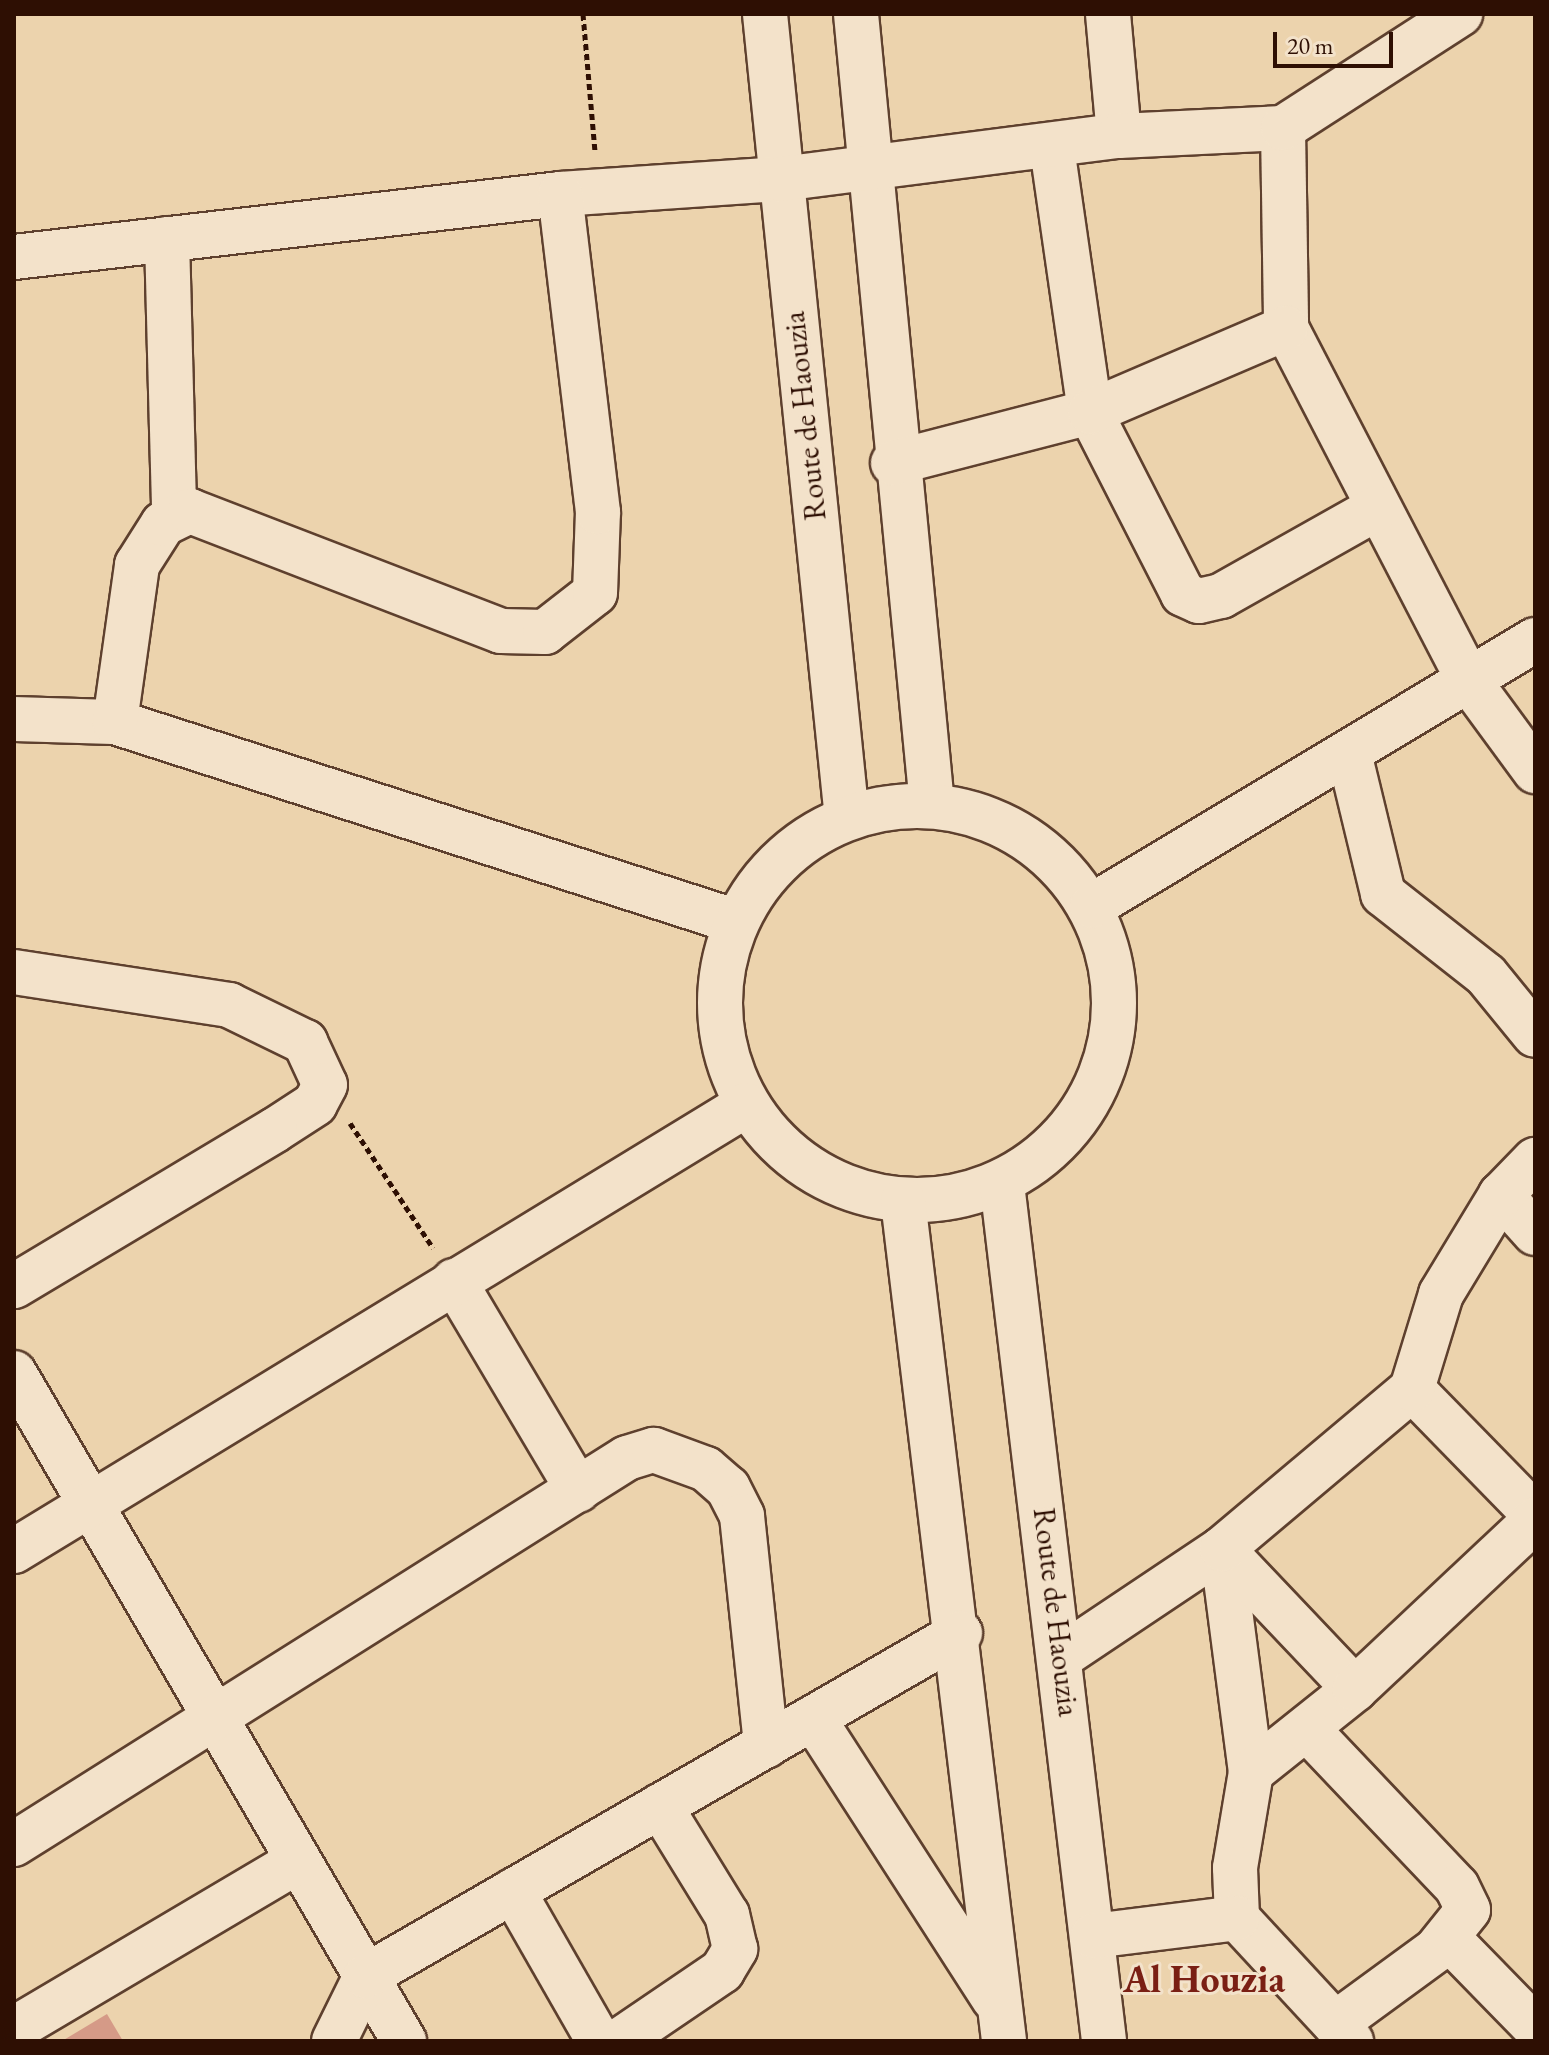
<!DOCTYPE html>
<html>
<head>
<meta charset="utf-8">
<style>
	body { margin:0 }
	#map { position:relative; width:1549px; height:2055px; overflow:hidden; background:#ecd3ad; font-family:"EB Garamond",serif }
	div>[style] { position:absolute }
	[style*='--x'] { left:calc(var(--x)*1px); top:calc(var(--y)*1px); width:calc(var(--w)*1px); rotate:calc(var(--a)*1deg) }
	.building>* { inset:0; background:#d59a87 }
	.path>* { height:5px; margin-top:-2.5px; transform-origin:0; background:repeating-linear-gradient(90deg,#2e0f03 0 6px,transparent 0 10px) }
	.roads { filter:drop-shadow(2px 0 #5e402e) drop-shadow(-2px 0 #5e402e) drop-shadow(0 2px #5e402e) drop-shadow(0 -2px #5e402e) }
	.minor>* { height:44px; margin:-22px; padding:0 22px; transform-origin:22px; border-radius:22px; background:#f3e2ca }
	.minor>.ring { margin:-22px; padding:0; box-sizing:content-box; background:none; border:44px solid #f3e2ca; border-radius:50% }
	span { translate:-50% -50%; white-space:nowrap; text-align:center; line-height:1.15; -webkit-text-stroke:6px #f3e2ca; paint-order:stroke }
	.street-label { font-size:30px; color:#2e0f03 }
	.district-label { font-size:38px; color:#7a1f14; font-weight:700 }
	.frame { position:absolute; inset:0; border:16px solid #2e0f03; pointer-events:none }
	.scale { position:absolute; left:1273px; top:32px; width:120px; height:36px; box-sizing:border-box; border:4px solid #2e0f03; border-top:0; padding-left:10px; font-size:24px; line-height:28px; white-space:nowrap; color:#2e0f03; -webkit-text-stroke:6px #f3e2ca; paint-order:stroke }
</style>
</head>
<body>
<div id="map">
	<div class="building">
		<i style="clip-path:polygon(107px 2014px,123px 2041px,62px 2041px)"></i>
	</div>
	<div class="path">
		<i style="--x:583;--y:14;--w:139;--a:85"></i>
		<i style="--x:350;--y:1123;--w:150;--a:56.4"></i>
	</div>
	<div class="roads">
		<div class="minor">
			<i style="--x:765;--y:14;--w:808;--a:84.18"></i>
			<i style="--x:856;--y:14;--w:795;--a:84.51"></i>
			<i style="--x:1108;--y:14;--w:122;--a:84.8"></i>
			<i style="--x:1283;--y:128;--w:200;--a:89.1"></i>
			<i style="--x:1286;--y:328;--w:398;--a:62.6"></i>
			<i style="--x:1469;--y:681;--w:112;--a:53.7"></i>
			<i style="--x:1052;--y:148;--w:267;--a:81.8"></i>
			<i style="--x:1090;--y:412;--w:204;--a:62.9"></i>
			<i style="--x:1183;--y:594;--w:17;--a:24"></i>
			<i style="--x:1199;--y:601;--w:23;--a:-13"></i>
			<i style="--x:1221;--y:596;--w:179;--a:-29.4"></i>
			<i style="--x:167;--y:239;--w:276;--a:88.5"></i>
			<i style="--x:14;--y:257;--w:550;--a:-6.58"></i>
			<i style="--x:560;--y:194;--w:222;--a:-3.9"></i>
			<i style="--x:781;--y:179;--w:341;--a:-7.3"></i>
			<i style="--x:1119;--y:136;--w:164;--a:-2.8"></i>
			<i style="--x:1283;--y:128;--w:211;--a:-32.8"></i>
			<i style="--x:893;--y:463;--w:203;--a:-14.5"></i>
			<i style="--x:1090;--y:412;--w:213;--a:-23.2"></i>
			<i style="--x:14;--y:719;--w:101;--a:1.7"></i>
			<i style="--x:115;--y:722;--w:653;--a:17.82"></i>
			<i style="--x:115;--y:722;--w:159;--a:-82"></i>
			<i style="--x:137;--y:565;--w:49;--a:-57.6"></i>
			<i style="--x:163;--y:524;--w:30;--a:-26"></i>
			<i style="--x:190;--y:511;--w:333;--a:21.1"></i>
			<i style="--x:501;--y:631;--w:44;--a:1.3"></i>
			<i style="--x:545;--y:632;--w:63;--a:-38"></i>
			<i style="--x:595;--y:593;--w:81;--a:-87.9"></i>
			<i style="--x:598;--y:512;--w:320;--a:-96.8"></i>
			<i style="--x:1349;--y:753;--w:145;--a:76.4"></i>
			<i style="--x:1383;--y:894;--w:131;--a:38.2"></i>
			<i style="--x:1486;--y:975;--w:77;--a:50.8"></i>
			<i class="ring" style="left:720px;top:806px;width:350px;height:350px"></i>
			<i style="--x:1092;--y:906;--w:517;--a:-30.98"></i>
			<i style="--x:14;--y:972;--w:218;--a:8.7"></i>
			<i style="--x:229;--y:1005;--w:85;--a:26"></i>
			<i style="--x:305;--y:1042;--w:47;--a:65.1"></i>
			<i style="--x:325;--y:1085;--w:21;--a:118"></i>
			<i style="--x:315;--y:1104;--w:48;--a:147"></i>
			<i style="--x:275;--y:1130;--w:304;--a:149.1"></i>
			<i style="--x:1002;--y:1184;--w:863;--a:83.21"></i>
			<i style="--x:1501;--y:1195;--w:51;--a:48.2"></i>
			<i style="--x:903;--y:1201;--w:846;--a:83.14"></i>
			<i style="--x:454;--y:1281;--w:243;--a:59.3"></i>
			<i style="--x:14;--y:1373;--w:774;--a:59.72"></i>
			<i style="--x:1412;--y:1389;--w:176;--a:45.7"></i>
			<i style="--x:1222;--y:1549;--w:225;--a:82.6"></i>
			<i style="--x:1251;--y:1772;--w:97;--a:99.5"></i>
			<i style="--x:1235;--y:1868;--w:50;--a:87.7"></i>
			<i style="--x:1237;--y:1918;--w:168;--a:47.2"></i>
			<i style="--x:1222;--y:1549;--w:193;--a:46.5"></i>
			<i style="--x:1355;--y:1689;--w:133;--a:141.4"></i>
			<i style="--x:14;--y:1551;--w:857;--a:-31.35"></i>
			<i style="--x:1062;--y:1656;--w:192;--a:-33.8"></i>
			<i style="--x:1222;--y:1549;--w:248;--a:-40.1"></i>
			<i style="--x:1412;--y:1389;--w:99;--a:-73"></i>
			<i style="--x:1441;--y:1294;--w:116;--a:-58.8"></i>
			<i style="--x:1501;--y:1195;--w:49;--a:-45.8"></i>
			<i style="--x:1355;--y:1689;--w:247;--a:-43.2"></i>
			<i style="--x:813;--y:1718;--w:334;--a:57.2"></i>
			<i style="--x:1308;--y:1730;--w:216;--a:46.5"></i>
			<i style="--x:1457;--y:1887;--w:25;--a:64"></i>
			<i style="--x:1468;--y:1910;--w:51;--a:128.7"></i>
			<i style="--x:1436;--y:1950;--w:125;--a:143.8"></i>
			<i style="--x:14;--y:1844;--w:724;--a:-32.2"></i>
			<i style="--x:627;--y:1458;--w:28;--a:-17"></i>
			<i style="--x:654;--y:1450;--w:55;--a:20.1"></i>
			<i style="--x:706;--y:1469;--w:29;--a:41"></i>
			<i style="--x:728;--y:1488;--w:31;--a:63"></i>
			<i style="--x:742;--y:1516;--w:231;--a:84"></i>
			<i style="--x:513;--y:1891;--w:173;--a:60.2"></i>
			<i style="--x:1093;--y:1936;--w:145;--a:-7.1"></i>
			<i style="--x:1448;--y:1938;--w:124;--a:45.7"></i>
			<i style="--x:14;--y:2029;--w:330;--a:-30.6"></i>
			<i style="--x:334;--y:2041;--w:72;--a:-63.8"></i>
			<i style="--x:366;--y:1976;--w:686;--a:-30"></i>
			<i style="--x:619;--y:2041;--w:125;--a:-34.2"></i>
			<i style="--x:722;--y:1971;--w:26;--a:-59"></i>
			<i style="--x:735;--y:1949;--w:35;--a:-103"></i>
			<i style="--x:727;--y:1915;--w:128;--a:-121.6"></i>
		</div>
	</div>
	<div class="street-label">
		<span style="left:805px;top:416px;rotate:-96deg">Route de Haouzia</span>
		<span style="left:1056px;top:1612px;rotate:83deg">Route de Haouzia</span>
	</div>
	<div class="district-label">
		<span style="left:1204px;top:1979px">Al Houzia</span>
	</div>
	<div class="frame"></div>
	<div class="scale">20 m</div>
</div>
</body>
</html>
